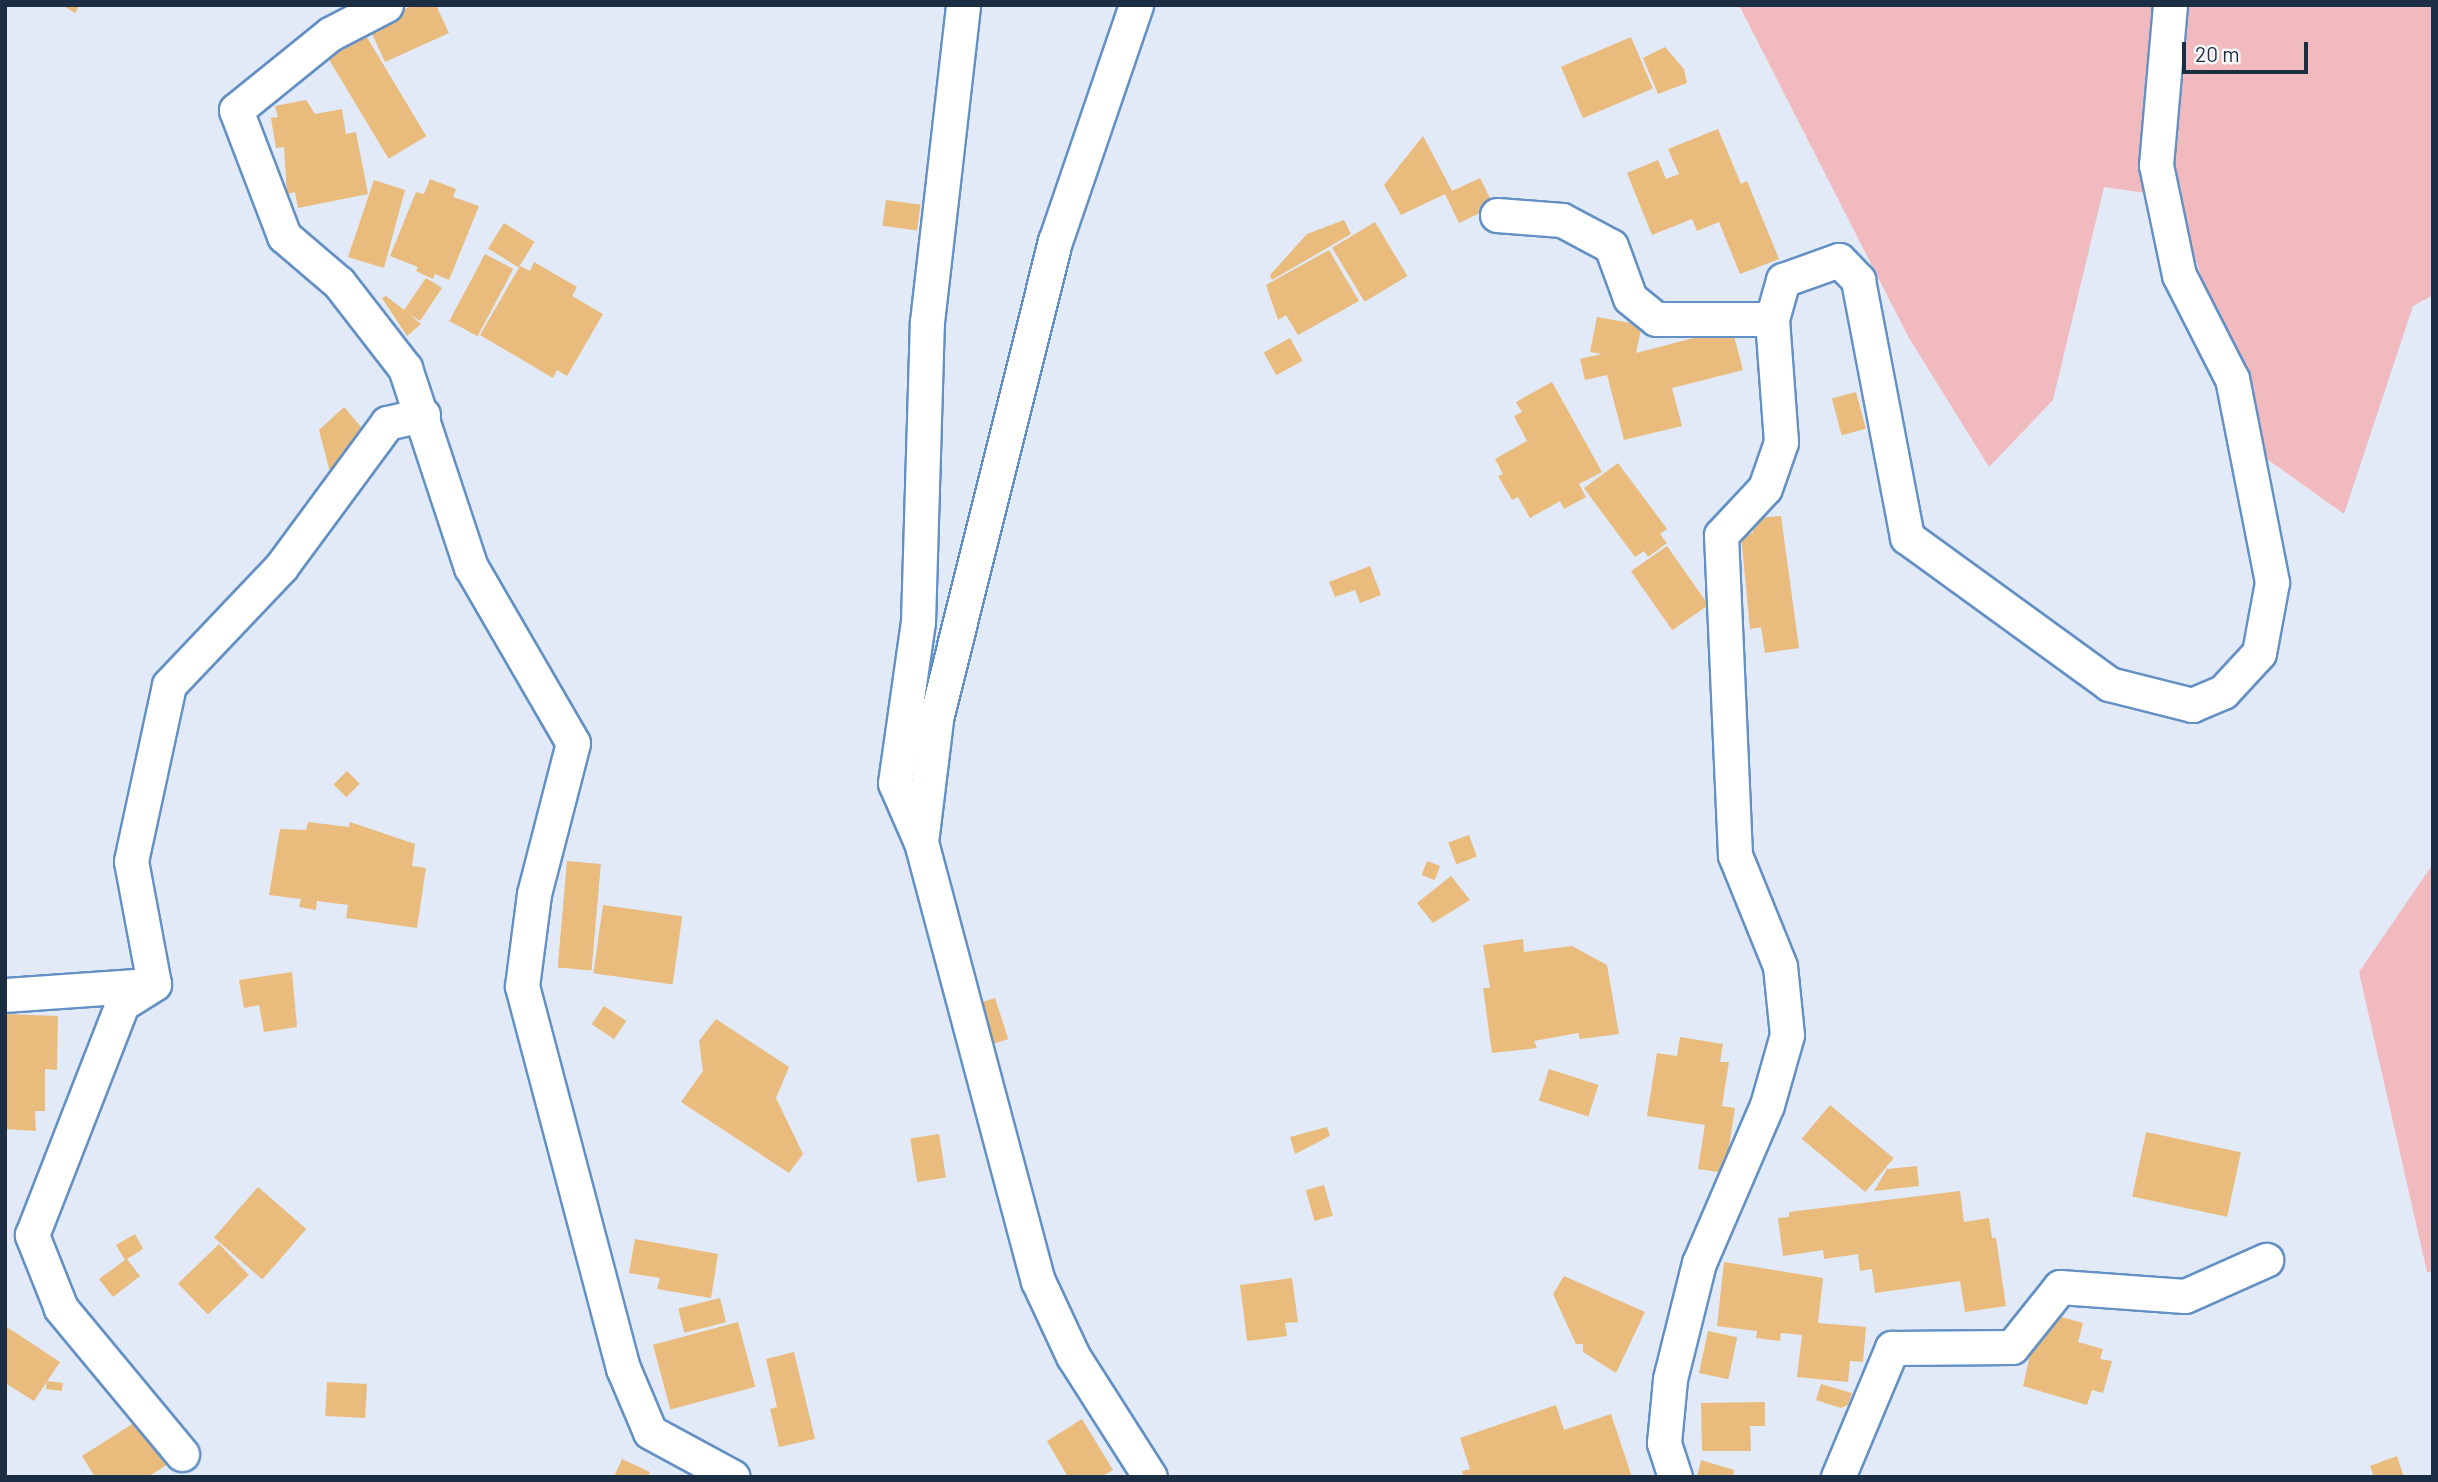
<!DOCTYPE html>
<html>
<head>
<meta charset="utf-8">
<style>
	body { margin:0 }
	#map { position:relative; width:2438px; height:1482px; overflow:hidden; background:#e1eaf6; font-family:Barlow,sans-serif }
	div>[style] { position:absolute }
	[style*='--x'] { left:calc(var(--x)*1px); top:calc(var(--y)*1px); width:calc(var(--w)*1px); rotate:calc(var(--a)*1deg) }
	.green>* { inset:0; background:#f1babe }
	.building>* { inset:0; background:#e9bb7d; transform-origin:0 0 }
	.roads { filter:drop-shadow(2px 0 #6390c5) drop-shadow(-2px 0 #6390c5) drop-shadow(0 2px #6390c5) drop-shadow(0 -2px #6390c5) }
	.street>* { height:33px; margin:-16.5px; padding:0 16.5px; transform-origin:16.5px; border-radius:16.5px; background:#fff }
	span { translate:-50% -50%; white-space:nowrap; text-align:center; line-height:1.15; -webkit-text-stroke:6px #f6f6f6; paint-order:stroke }
	.frame { position:absolute; inset:0; border:7px solid #1b2e44; pointer-events:none }
	.scale { position:absolute; left:2182px; top:42px; width:126px; height:32px; box-sizing:border-box; border:4px solid #1b2e44; border-top:0; padding-left:9px; font-size:21px; line-height:24px; white-space:nowrap; color:#1b2e44; -webkit-text-stroke:5px #f6f6f6; paint-order:stroke }
</style>
</head>
<body>
<div id="map">
	<div class="green">
		<i style="clip-path:polygon(1739px 5px,2433px 5px,2433px 295px,2413px 306px,2344px 514px,2260px 454px,2175px 197px,2104px 187px,2053px 400px,1989px 467px,1909px 338px)"></i>
		<i style="clip-path:polygon(2433px 864px,2433px 1271px,2427px 1272px,2359px 972px)"></i>
	</div>
	<div class="building">
		<i style="clip-path:polygon(62px 5px,79px 5px,75px 13px)"></i>
		<i style="clip-path:polygon(414px 5px,436px 5px,449px 33px,385px 62px,368px 25px)"></i>
		<i style="left:362px;top:29px;width:125px;height:44px;rotate:59deg"></i>
		<i style="left:1631px;top:37px;width:56px;height:76px;rotate:67deg"></i>
		<i style="clip-path:polygon(1665px 47px,1684px 69px,1687px 83px,1658px 94px,1643px 58px)"></i>
		<i style="clip-path:polygon(306px 100px,315px 114px,342px 109px,346px 134px,356px 132px,368px 194px,298px 208px,295px 192px,287px 194px,284px 147px,276px 148px,271px 118px,278px 117px,275px 106px)"></i>
		<i style="clip-path:polygon(1718px 129px,1741px 184px,1747px 181px,1779px 259px,1740px 274px,1719px 222px,1697px 231px,1692px 219px,1652px 235px,1627px 173px,1658px 160px,1666px 179px,1679px 174px,1668px 149px)"></i>
		<i style="clip-path:polygon(1423px 136px,1452px 191px,1480px 178px,1494px 206px,1459px 223px,1445px 194px,1401px 215px,1384px 185px)"></i>
		<i style="clip-path:polygon(430px 179px,456px 189px,453px 197px,479px 206px,449px 280px,435px 274px,433px 279px,416px 271px,418px 267px,390px 256px,416px 192px,424px 194px)"></i>
		<i style="clip-path:polygon(374px 180px,405px 190px,384px 268px,348px 257px)"></i>
		<i style="left:886px;top:200px;width:35px;height:26px;rotate:8deg"></i>
		<i style="clip-path:polygon(1344px 220px,1351px 234px,1272px 280px,1270px 275px,1307px 234px)"></i>
		<i style="left:1375px;top:222px;width:63px;height:50px;rotate:59deg"></i>
		<i style="left:504px;top:223px;width:36px;height:30px;rotate:32deg"></i>
		<i style="clip-path:polygon(1329px 250px,1359px 301px,1298px 335px,1286px 315px,1278px 320px,1266px 285px)"></i>
		<i style="left:485px;top:254px;width:32px;height:76px;rotate:28deg"></i>
		<i style="clip-path:polygon(534px 262px,577px 287px,572px 296px,603px 314px,567px 376px,557px 370px,553px 378px,480px 335px,520px 266px,530px 271px)"></i>
		<i style="clip-path:polygon(426px 278px,442px 288px,420px 321px,409px 314px,421px 324px,407px 336px,382px 298px,386px 296px,404px 310px)"></i>
		<i style="clip-path:polygon(1597px 317px,1642px 325px,1636px 353px,1732px 328px,1743px 370px,1672px 388px,1682px 426px,1624px 440px,1607px 375px,1585px 380px,1580px 359px,1602px 354px,1590px 352px)"></i>
		<i style="left:1290px;top:338px;width:26px;height:30px;rotate:61deg"></i>
		<i style="clip-path:polygon(1552px 382px,1602px 472px,1579px 484px,1586px 497px,1564px 509px,1560px 501px,1530px 518px,1518px 497px,1512px 500px,1498px 476px,1503px 474px,1495px 459px,1527px 441px,1514px 416px,1522px 412px,1516px 402px)"></i>
		<i style="left:1856px;top:392px;width:38px;height:25px;rotate:75deg"></i>
		<i style="clip-path:polygon(344px 407px,362px 428px,330px 472px,319px 430px)"></i>
		<i style="clip-path:polygon(1618px 463px,1667px 529px,1660px 534px,1667px 543px,1648px 557px,1644px 551px,1635px 557px,1584px 488px)"></i>
		<i style="clip-path:polygon(1781px 516px,1799px 648px,1765px 653px,1761px 627px,1750px 629px,1741px 535px,1753px 533px,1751px 519px)"></i>
		<i style="left:1667px;top:546px;width:72px;height:44px;rotate:55deg"></i>
		<i style="clip-path:polygon(1370px 566px,1381px 595px,1360px 603px,1355px 590px,1335px 597px,1329px 582px)"></i>
		<i style="left:347px;top:771px;width:18px;height:19px;rotate:45deg"></i>
		<i style="clip-path:polygon(308px 822px,349px 827px,350px 822px,415px 844px,412px 866px,426px 868px,417px 928px,346px 918px,348px 905px,317px 901px,316px 910px,299px 907px,301px 899px,269px 895px,280px 829px,306px 830px)"></i>
		<i style="left:1469px;top:835px;width:23px;height:22px;rotate:70deg"></i>
		<i style="left:567px;top:861px;width:34px;height:107px;rotate:5deg"></i>
		<i style="left:1427px;top:861px;width:14px;height:15px;rotate:21deg"></i>
		<i style="clip-path:polygon(1451px 876px,1470px 900px,1433px 923px,1417px 903px)"></i>
		<i style="left:603px;top:905px;width:80px;height:69px;rotate:8deg"></i>
		<i style="clip-path:polygon(1523px 939px,1524px 952px,1572px 946px,1607px 965px,1619px 1034px,1580px 1039px,1578px 1033px,1534px 1041px,1537px 1048px,1492px 1053px,1483px 988px,1490px 988px,1483px 945px)"></i>
		<i style="clip-path:polygon(292px 972px,297px 1027px,264px 1032px,259px 1005px,244px 1008px,239px 980px)"></i>
		<i style="left:995px;top:998px;width:43px;height:19px;rotate:72deg"></i>
		<i style="left:604px;top:1006px;width:27px;height:22px;rotate:34deg"></i>
		<i style="clip-path:polygon(5px 1014px,58px 1016px,57px 1070px,45px 1069px,45px 1111px,35px 1111px,36px 1131px,5px 1129px)"></i>
		<i style="clip-path:polygon(716px 1019px,789px 1067px,776px 1098px,803px 1154px,789px 1173px,681px 1102px,703px 1071px,699px 1041px)"></i>
		<i style="clip-path:polygon(1680px 1037px,1723px 1044px,1720px 1062px,1729px 1062px,1722px 1106px,1735px 1108px,1725px 1173px,1698px 1169px,1705px 1125px,1647px 1116px,1657px 1053px,1677px 1056px)"></i>
		<i style="left:1549px;top:1069px;width:52px;height:33px;rotate:18deg"></i>
		<i style="left:1830px;top:1105px;width:83px;height:44px;rotate:40deg"></i>
		<i style="clip-path:polygon(1327px 1127px,1330px 1136px,1295px 1154px,1290px 1137px)"></i>
		<i style="left:2146px;top:1132px;width:97px;height:66px;rotate:12deg"></i>
		<i style="left:939px;top:1134px;width:44px;height:29px;rotate:81deg"></i>
		<i style="clip-path:polygon(1917px 1166px,1919px 1186px,1874px 1191px,1887px 1169px)"></i>
		<i style="left:1324px;top:1185px;width:32px;height:19px;rotate:74deg"></i>
		<i style="left:258px;top:1187px;width:64px;height:67px;rotate:41deg"></i>
		<i style="clip-path:polygon(1960px 1191px,1964px 1222px,1989px 1218px,1992px 1238px,1996px 1238px,2006px 1306px,1965px 1312px,1960px 1281px,1875px 1293px,1872px 1269px,1860px 1271px,1858px 1254px,1824px 1259px,1823px 1250px,1783px 1256px,1778px 1218px,1789px 1217px,1789px 1212px)"></i>
		<i style="clip-path:polygon(135px 1234px,143px 1249px,127px 1259px,140px 1276px,113px 1297px,99px 1279px,125px 1260px,116px 1245px)"></i>
		<i style="clip-path:polygon(635px 1239px,718px 1254px,711px 1298px,657px 1289px,660px 1278px,629px 1273px)"></i>
		<i style="left:219px;top:1244px;width:43px;height:57px;rotate:46deg"></i>
		<i style="clip-path:polygon(1724px 1262px,1823px 1278px,1818px 1323px,1866px 1327px,1863px 1362px,1850px 1361px,1848px 1382px,1797px 1377px,1802px 1335px,1781px 1333px,1780px 1341px,1756px 1338px,1757px 1331px,1717px 1326px)"></i>
		<i style="clip-path:polygon(1564px 1276px,1645px 1312px,1616px 1373px,1583px 1352px,1583px 1344px,1576px 1344px,1553px 1294px)"></i>
		<i style="clip-path:polygon(1292px 1278px,1298px 1322px,1285px 1323px,1287px 1336px,1247px 1341px,1240px 1285px)"></i>
		<i style="left:720px;top:1298px;width:25px;height:43px;rotate:76deg"></i>
		<i style="clip-path:polygon(2040px 1311px,2083px 1323px,2078px 1342px,2103px 1349px,2100px 1359px,2112px 1361px,2103px 1393px,2092px 1390px,2087px 1405px,2023px 1386px)"></i>
		<i style="left:738px;top:1322px;width:67px;height:88px;rotate:75deg"></i>
		<i style="clip-path:polygon(7px 1327px,60px 1362px,34px 1401px,5px 1383px)"></i>
		<i style="left:1708px;top:1331px;width:30px;height:43px;rotate:12deg"></i>
		<i style="clip-path:polygon(794px 1352px,815px 1439px,779px 1447px,770px 1409px,777px 1407px,766px 1359px)"></i>
		<i style="left:47px;top:1381px;width:16px;height:8px;rotate:7deg"></i>
		<i style="left:327px;top:1382px;width:40px;height:34px;rotate:3deg"></i>
		<i style="clip-path:polygon(1821px 1384px,1852px 1393px,1848px 1405px,1841px 1408px,1816px 1400px)"></i>
		<i style="clip-path:polygon(1765px 1402px,1765px 1426px,1750px 1426px,1751px 1451px,1702px 1451px,1701px 1403px)"></i>
		<i style="clip-path:polygon(1556px 1405px,1564px 1430px,1611px 1414px,1632px 1477px,1464px 1477px,1462px 1471px,1470px 1469px,1460px 1438px)"></i>
		<i style="clip-path:polygon(140px 1419px,168px 1464px,148px 1477px,95px 1477px,82px 1456px)"></i>
		<i style="clip-path:polygon(1082px 1419px,1113px 1470px,1101px 1477px,1068px 1477px,1047px 1441px)"></i>
		<i style="clip-path:polygon(2397px 1456px,2404px 1477px,2374px 1477px,2370px 1466px)"></i>
		<i style="clip-path:polygon(622px 1459px,650px 1472px,648px 1477px,614px 1477px)"></i>
		<i style="clip-path:polygon(1701px 1460px,1734px 1470px,1733px 1477px,1697px 1477px)"></i>
	</div>
	<div class="roads">
		<div class="street">
			<i style="--x:386;--y:5;--w:63;--a:152.6"></i>
			<i style="--x:330;--y:34;--w:121;--a:141"></i>
			<i style="--x:236;--y:110;--w:135;--a:69.1"></i>
			<i style="--x:284;--y:236;--w:72;--a:40.5"></i>
			<i style="--x:339;--y:283;--w:108;--a:52.2"></i>
			<i style="--x:405;--y:368;--w:210;--a:71.7"></i>
			<i style="--x:471;--y:567;--w:203;--a:59.9"></i>
			<i style="--x:573;--y:743;--w:156;--a:104.5"></i>
			<i style="--x:534;--y:894;--w:93;--a:97.4"></i>
			<i style="--x:522;--y:986;--w:395;--a:75.2"></i>
			<i style="--x:623;--y:1368;--w:69;--a:67.1"></i>
			<i style="--x:650;--y:1432;--w:94;--a:28.5"></i>
			<i style="--x:1136;--y:5;--w:250;--a:108.9"></i>
			<i style="--x:1055;--y:241;--w:494;--a:104"></i>
			<i style="--x:936;--y:720;--w:123;--a:97"></i>
			<i style="--x:921;--y:842;--w:454;--a:75.1"></i>
			<i style="--x:1038;--y:1281;--w:83;--a:65"></i>
			<i style="--x:1073;--y:1356;--w:143;--a:57.5"></i>
			<i style="--x:1497;--y:215;--w:65;--a:4.4"></i>
			<i style="--x:1562;--y:220;--w:55;--a:28"></i>
			<i style="--x:1611;--y:246;--w:55;--a:69.9"></i>
			<i style="--x:1630;--y:298;--w:33;--a:39"></i>
			<i style="--x:1656;--y:319;--w:116;--a:0"></i>
			<i style="--x:920;--y:840;--w:62;--a:-113.7"></i>
			<i style="--x:895;--y:783;--w:163;--a:-81.9"></i>
			<i style="--x:918;--y:622;--w:300;--a:-88.3"></i>
			<i style="--x:927;--y:322;--w:319;--a:-83.5"></i>
			<i style="--x:5;--y:995;--w:143;--a:-4"></i>
			<i style="--x:182;--y:1454;--w:190;--a:-129.7"></i>
			<i style="--x:61;--y:1308;--w:79;--a:-111.7"></i>
			<i style="--x:32;--y:1235;--w:248;--a:-68.7"></i>
			<i style="--x:122;--y:1004;--w:38;--a:-32"></i>
			<i style="--x:154;--y:984;--w:125;--a:-100.6"></i>
			<i style="--x:131;--y:861;--w:180;--a:-77.8"></i>
			<i style="--x:169;--y:685;--w:163;--a:-46.5"></i>
			<i style="--x:281;--y:567;--w:179;--a:-53.6"></i>
			<i style="--x:387;--y:423;--w:37;--a:-13"></i>
			<i style="--x:1675;--y:1477;--w:36;--a:-108"></i>
			<i style="--x:1664;--y:1443;--w:64;--a:-84.6"></i>
			<i style="--x:1670;--y:1379;--w:120;--a:-76"></i>
			<i style="--x:1699;--y:1263;--w:172;--a:-66.7"></i>
			<i style="--x:1767;--y:1105;--w:73;--a:-74.1"></i>
			<i style="--x:1787;--y:1035;--w:69;--a:-95.8"></i>
			<i style="--x:1780;--y:966;--w:120;--a:-112.1"></i>
			<i style="--x:1735;--y:855;--w:320;--a:-92.5"></i>
			<i style="--x:1721;--y:535;--w:64;--a:-46.9"></i>
			<i style="--x:1765;--y:488;--w:49;--a:-70.8"></i>
			<i style="--x:1781;--y:442;--w:123;--a:-94.2"></i>
			<i style="--x:1772;--y:319;--w:41;--a:-74.2"></i>
			<i style="--x:1783;--y:280;--w:59;--a:-19.7"></i>
			<i style="--x:1839;--y:260;--w:28;--a:46"></i>
			<i style="--x:1858;--y:280;--w:262;--a:79.2"></i>
			<i style="--x:1907;--y:537;--w:250;--a:36"></i>
			<i style="--x:2109;--y:684;--w:86;--a:14.2"></i>
			<i style="--x:2192;--y:705;--w:34;--a:-23"></i>
			<i style="--x:2223;--y:692;--w:53;--a:-47.3"></i>
			<i style="--x:2259;--y:653;--w:72;--a:-79.6"></i>
			<i style="--x:2272;--y:582;--w:207;--a:-101.1"></i>
			<i style="--x:2232;--y:379;--w:117;--a:-117"></i>
			<i style="--x:2179;--y:275;--w:112;--a:-101.8"></i>
			<i style="--x:2156;--y:165;--w:161;--a:-85"></i>
			<i style="--x:1838;--y:1477;--w:140;--a:-67.3"></i>
			<i style="--x:1892;--y:1348;--w:120;--a:-0.5"></i>
			<i style="--x:2012;--y:1347;--w:77;--a:-51.3"></i>
			<i style="--x:2060;--y:1287;--w:125;--a:4.1"></i>
			<i style="--x:2185;--y:1296;--w:89;--a:-24"></i>
		</div>
	</div>
	<div class="frame"></div>
	<div class="scale">20 m</div>
</div>
</body>
</html>
